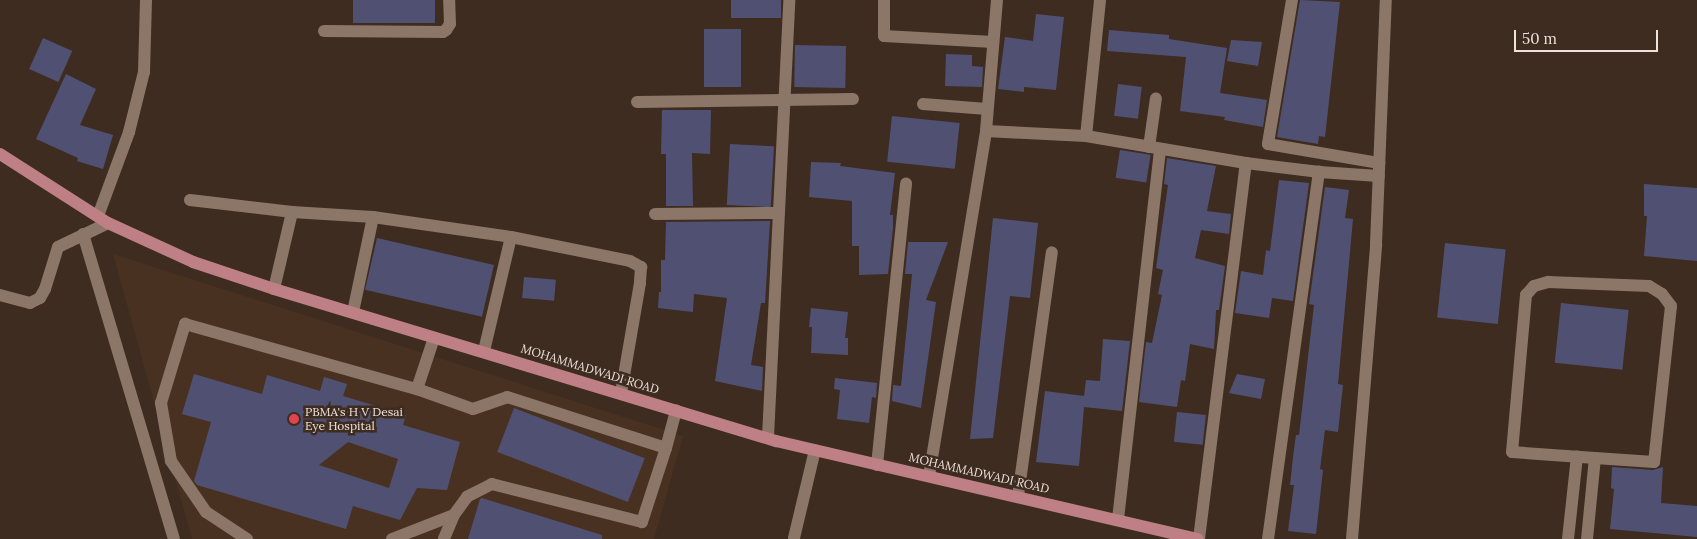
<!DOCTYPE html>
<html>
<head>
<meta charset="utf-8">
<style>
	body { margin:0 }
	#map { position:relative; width:1697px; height:539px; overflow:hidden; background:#3e2c20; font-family:Lora,serif }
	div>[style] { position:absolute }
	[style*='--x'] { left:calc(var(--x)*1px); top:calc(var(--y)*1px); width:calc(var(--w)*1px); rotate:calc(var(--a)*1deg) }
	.built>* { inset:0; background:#493121 }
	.building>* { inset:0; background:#505172; transform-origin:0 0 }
	.minor>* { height:12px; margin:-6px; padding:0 6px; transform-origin:6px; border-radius:6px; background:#8b7668 }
	.major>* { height:12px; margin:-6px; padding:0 6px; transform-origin:6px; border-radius:6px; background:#bf8085 }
	.dots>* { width:14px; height:14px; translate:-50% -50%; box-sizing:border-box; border:2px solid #3e2c20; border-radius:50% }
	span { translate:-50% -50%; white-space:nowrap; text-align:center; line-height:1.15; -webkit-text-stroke:5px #3e2c20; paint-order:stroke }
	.street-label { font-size:12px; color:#eee2db }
	.poi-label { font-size:12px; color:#eee2db }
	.left { translate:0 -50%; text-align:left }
	.scale { position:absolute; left:1514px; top:30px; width:144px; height:22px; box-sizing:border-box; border:2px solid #eee2db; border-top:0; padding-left:6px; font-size:15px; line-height:18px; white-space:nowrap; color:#eee2db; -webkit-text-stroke:4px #3e2c20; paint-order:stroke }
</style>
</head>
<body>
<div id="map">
	<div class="built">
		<i style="clip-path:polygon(113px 254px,683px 436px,654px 539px,192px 539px)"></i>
	</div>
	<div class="building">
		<i style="left:353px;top:0;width:82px;height:23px"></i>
		<i style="left:731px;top:0;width:50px;height:18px"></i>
		<i style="clip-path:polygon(1300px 0,1340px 2px,1325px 137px,1319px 136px,1318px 144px,1277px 137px)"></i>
		<i style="clip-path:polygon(1036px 14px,1064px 17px,1056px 90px,1024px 87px,1024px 92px,998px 89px,1005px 37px,1033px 41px)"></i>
		<i style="left:704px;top:29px;width:37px;height:58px"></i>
		<i style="clip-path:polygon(1109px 30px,1169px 35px,1169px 39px,1227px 48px,1220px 93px,1267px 100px,1263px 127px,1224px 120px,1225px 117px,1180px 111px,1186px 57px,1107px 51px)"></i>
		<i style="left:43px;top:38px;width:32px;height:34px;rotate:24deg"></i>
		<i style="clip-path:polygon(1231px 40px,1262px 42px,1258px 66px,1227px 61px)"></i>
		<i style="left:795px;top:45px;width:51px;height:42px;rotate:1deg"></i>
		<i style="clip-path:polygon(946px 54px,972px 55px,972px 66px,983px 67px,982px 87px,945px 86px)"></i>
		<i style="clip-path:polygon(66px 74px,96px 89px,80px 125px,113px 135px,103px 169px,77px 161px,78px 158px,36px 139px)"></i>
		<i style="left:1118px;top:84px;width:24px;height:32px;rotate:7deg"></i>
		<i style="clip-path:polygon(662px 110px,711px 110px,710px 154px,692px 153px,693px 206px,666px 206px,666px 154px,661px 154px)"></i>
		<i style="left:892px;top:116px;width:68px;height:46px;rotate:6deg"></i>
		<i style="left:730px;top:144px;width:44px;height:61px;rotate:3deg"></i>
		<i style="left:1120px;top:150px;width:31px;height:28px;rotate:9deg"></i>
		<i style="clip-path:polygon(1167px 158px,1216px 166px,1207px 211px,1231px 214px,1229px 234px,1201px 230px,1195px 258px,1225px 266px,1219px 310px,1216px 310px,1214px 349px,1190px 344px,1185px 381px,1181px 380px,1177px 407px,1139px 402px,1146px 342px,1152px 343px,1162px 295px,1158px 294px,1163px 270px,1156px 268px,1168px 185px,1164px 184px)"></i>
		<i style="clip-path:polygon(811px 162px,841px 163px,840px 166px,895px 173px,890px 215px,893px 215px,893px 228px,888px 274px,859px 275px,859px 246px,852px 246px,852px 201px,809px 197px)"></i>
		<i style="clip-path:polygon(1279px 180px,1309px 183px,1293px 301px,1272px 298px,1269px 318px,1235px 313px,1241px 271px,1263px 275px,1266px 250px,1270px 251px)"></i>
		<i style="clip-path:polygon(1644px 184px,1697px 188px,1697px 261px,1644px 256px,1647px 216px,1644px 216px)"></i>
		<i style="clip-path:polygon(1325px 187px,1349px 190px,1345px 218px,1353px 219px,1338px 384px,1343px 385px,1338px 432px,1325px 430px,1320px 469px,1323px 470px,1316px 534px,1288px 531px,1294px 485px,1290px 485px,1293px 457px,1296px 435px,1299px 435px,1314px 305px,1309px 304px)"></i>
		<i style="clip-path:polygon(993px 218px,1038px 223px,1030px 298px,1010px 296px,993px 438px,970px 439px)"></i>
		<i style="clip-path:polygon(770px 221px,765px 303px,761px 303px,751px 365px,763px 367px,762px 391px,715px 381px,727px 298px,694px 294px,693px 312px,658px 308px,659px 292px,661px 292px,661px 260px,665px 260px,666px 222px)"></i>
		<i style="left:377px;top:238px;width:120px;height:53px;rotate:13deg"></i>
		<i style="clip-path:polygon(908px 242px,948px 242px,926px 300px,936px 302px,921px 408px,892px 401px,893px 385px,901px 386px,912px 274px,905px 274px)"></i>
		<i style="left:1445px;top:243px;width:61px;height:75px;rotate:6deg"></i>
		<i style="left:524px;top:277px;width:32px;height:21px;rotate:5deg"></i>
		<i style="left:1561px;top:303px;width:68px;height:60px;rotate:6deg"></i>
		<i style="clip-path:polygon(811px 308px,848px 312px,845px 338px,848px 338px,848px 355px,811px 353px,812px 327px,809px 327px)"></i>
		<i style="clip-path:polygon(1103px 339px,1130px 341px,1122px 411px,1084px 407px,1079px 466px,1036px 462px,1045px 391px,1084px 396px,1086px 380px,1100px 381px)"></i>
		<i style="clip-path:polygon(evenodd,194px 374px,262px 394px,267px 375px,320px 391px,324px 377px,347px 384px,343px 396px,406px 415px,403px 425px,460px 442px,447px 490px,417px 488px,400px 520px,353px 506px,346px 529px,197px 485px,194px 481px,211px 422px,182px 414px,194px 374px,348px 442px,398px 459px,389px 488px,319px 465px,348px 442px)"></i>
		<i style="clip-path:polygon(1237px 374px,1265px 379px,1261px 399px,1229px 393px)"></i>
		<i style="clip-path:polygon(835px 378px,877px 383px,876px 398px,872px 397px,869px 423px,837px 419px,840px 390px,834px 389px)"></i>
		<i style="left:514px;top:408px;width:140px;height:47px;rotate:21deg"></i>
		<i style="left:1177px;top:412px;width:29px;height:30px;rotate:6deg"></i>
		<i style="clip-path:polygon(1612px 467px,1653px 470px,1663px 467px,1661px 503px,1697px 506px,1697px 537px,1610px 529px,1614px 489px,1611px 488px)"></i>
		<i style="clip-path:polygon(482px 498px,602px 535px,602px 539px,468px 539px,480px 499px)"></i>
	</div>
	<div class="minor">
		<i style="--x:884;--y:0;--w:36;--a:90"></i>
		<i style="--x:884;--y:36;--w:109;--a:3.2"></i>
		<i style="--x:1292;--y:0;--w:146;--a:99.5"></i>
		<i style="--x:1268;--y:144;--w:113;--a:9.7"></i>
		<i style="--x:324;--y:31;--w:119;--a:0.5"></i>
		<i style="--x:443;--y:32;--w:4;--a:-34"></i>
		<i style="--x:446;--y:30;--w:7;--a:-56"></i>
		<i style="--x:450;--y:24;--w:24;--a:-92"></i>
		<i style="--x:637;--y:102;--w:216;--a:-0.8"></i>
		<i style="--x:923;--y:104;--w:64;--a:4.5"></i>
		<i style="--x:986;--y:131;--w:100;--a:2.9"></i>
		<i style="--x:1086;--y:136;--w:162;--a:9.6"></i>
		<i style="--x:1246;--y:163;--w:74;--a:7"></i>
		<i style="--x:1319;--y:172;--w:60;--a:3.8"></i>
		<i style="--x:1086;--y:136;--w:137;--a:-84.1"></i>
		<i style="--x:1149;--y:147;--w:49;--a:-81.9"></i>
		<i style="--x:190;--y:200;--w:103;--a:6.7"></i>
		<i style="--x:655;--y:214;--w:124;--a:-0.5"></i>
		<i style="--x:98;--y:216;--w:90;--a:-69.7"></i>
		<i style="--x:129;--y:132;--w:62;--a:-76"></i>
		<i style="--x:144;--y:72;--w:72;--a:-88.4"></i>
		<i style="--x:83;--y:234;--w:318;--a:73.4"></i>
		<i style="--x:274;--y:289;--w:79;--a:-76.8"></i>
		<i style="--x:292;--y:212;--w:81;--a:3.5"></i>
		<i style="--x:373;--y:217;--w:139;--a:8.2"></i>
		<i style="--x:511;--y:237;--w:121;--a:11.4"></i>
		<i style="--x:630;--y:261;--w:13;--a:29"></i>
		<i style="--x:641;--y:267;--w:16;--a:94"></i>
		<i style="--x:640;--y:283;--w:112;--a:99.8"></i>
		<i style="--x:0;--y:295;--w:31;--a:15"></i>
		<i style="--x:30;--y:303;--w:11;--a:-27"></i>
		<i style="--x:40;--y:298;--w:10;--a:-61"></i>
		<i style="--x:45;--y:289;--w:44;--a:-72.8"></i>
		<i style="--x:58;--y:247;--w:55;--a:-25.6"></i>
		<i style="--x:353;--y:312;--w:97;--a:-78.1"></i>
		<i style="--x:484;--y:351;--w:117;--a:-76.7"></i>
		<i style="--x:417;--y:389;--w:54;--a:-71.6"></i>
		<i style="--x:768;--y:437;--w:438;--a:-87.2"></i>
		<i style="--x:666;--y:448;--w:39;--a:-75"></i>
		<i style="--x:877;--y:465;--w:283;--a:-84.1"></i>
		<i style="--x:929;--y:476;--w:350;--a:-80.6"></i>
		<i style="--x:986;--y:131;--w:131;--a:-85.2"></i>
		<i style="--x:1018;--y:496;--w:246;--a:-82.1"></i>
		<i style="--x:1118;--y:519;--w:372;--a:-83.5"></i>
		<i style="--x:794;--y:538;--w:90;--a:-76.6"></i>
		<i style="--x:247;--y:539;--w:49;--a:-146.6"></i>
		<i style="--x:206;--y:512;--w:62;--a:-124.5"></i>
		<i style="--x:171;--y:461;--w:59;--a:-99.8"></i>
		<i style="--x:161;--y:403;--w:83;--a:-73.1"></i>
		<i style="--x:185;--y:324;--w:241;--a:15.7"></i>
		<i style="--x:417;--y:389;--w:59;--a:19.7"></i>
		<i style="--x:473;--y:409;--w:36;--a:-19"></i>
		<i style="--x:507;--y:397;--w:167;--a:17.8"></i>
		<i style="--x:666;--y:448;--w:78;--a:108"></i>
		<i style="--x:642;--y:522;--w:155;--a:-165.8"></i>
		<i style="--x:492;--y:484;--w:28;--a:153"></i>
		<i style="--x:467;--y:497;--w:22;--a:126"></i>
		<i style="--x:454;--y:515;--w:26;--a:113"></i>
		<i style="--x:392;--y:539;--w:66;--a:-21.2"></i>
		<i style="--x:1199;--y:539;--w:379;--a:-82.9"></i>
		<i style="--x:1268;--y:539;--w:371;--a:-82.1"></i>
		<i style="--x:1352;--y:539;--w:296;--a:-85.3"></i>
		<i style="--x:1376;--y:244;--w:244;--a:-87.7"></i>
		<i style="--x:1568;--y:539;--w:83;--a:-83.8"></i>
		<i style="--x:1587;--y:539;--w:81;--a:-84.4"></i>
		<i style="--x:1595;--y:458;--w:83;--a:-175.9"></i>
		<i style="--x:1512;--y:452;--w:158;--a:-84.9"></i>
		<i style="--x:1526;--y:295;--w:12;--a:-48"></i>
		<i style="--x:1534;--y:286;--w:15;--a:-16"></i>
		<i style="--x:1548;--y:282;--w:101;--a:2.3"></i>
		<i style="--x:1649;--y:286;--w:15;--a:32"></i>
		<i style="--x:1662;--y:294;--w:15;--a:53"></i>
		<i style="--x:1671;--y:306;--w:157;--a:96.2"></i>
		<i style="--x:1654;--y:462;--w:59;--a:-176.1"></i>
	</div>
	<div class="major">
		<i style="--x:0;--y:154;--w:128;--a:32.6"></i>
		<i style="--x:108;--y:223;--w:94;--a:24.6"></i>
		<i style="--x:193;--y:262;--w:85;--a:18.4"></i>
		<i style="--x:274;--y:289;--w:525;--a:16.85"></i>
		<i style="--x:776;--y:441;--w:433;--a:13.1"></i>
	</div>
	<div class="dots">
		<i style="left:294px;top:419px;background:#e0444e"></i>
	</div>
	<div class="street-label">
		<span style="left:590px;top:369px;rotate:17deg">MOHAMMADWADI ROAD</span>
		<span style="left:979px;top:473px;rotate:13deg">MOHAMMADWADI ROAD</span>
	</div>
	<div class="poi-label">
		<span class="left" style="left:305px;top:419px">PBMA's H V Desai<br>Eye Hospital</span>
	</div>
	<div class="scale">50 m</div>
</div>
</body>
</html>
